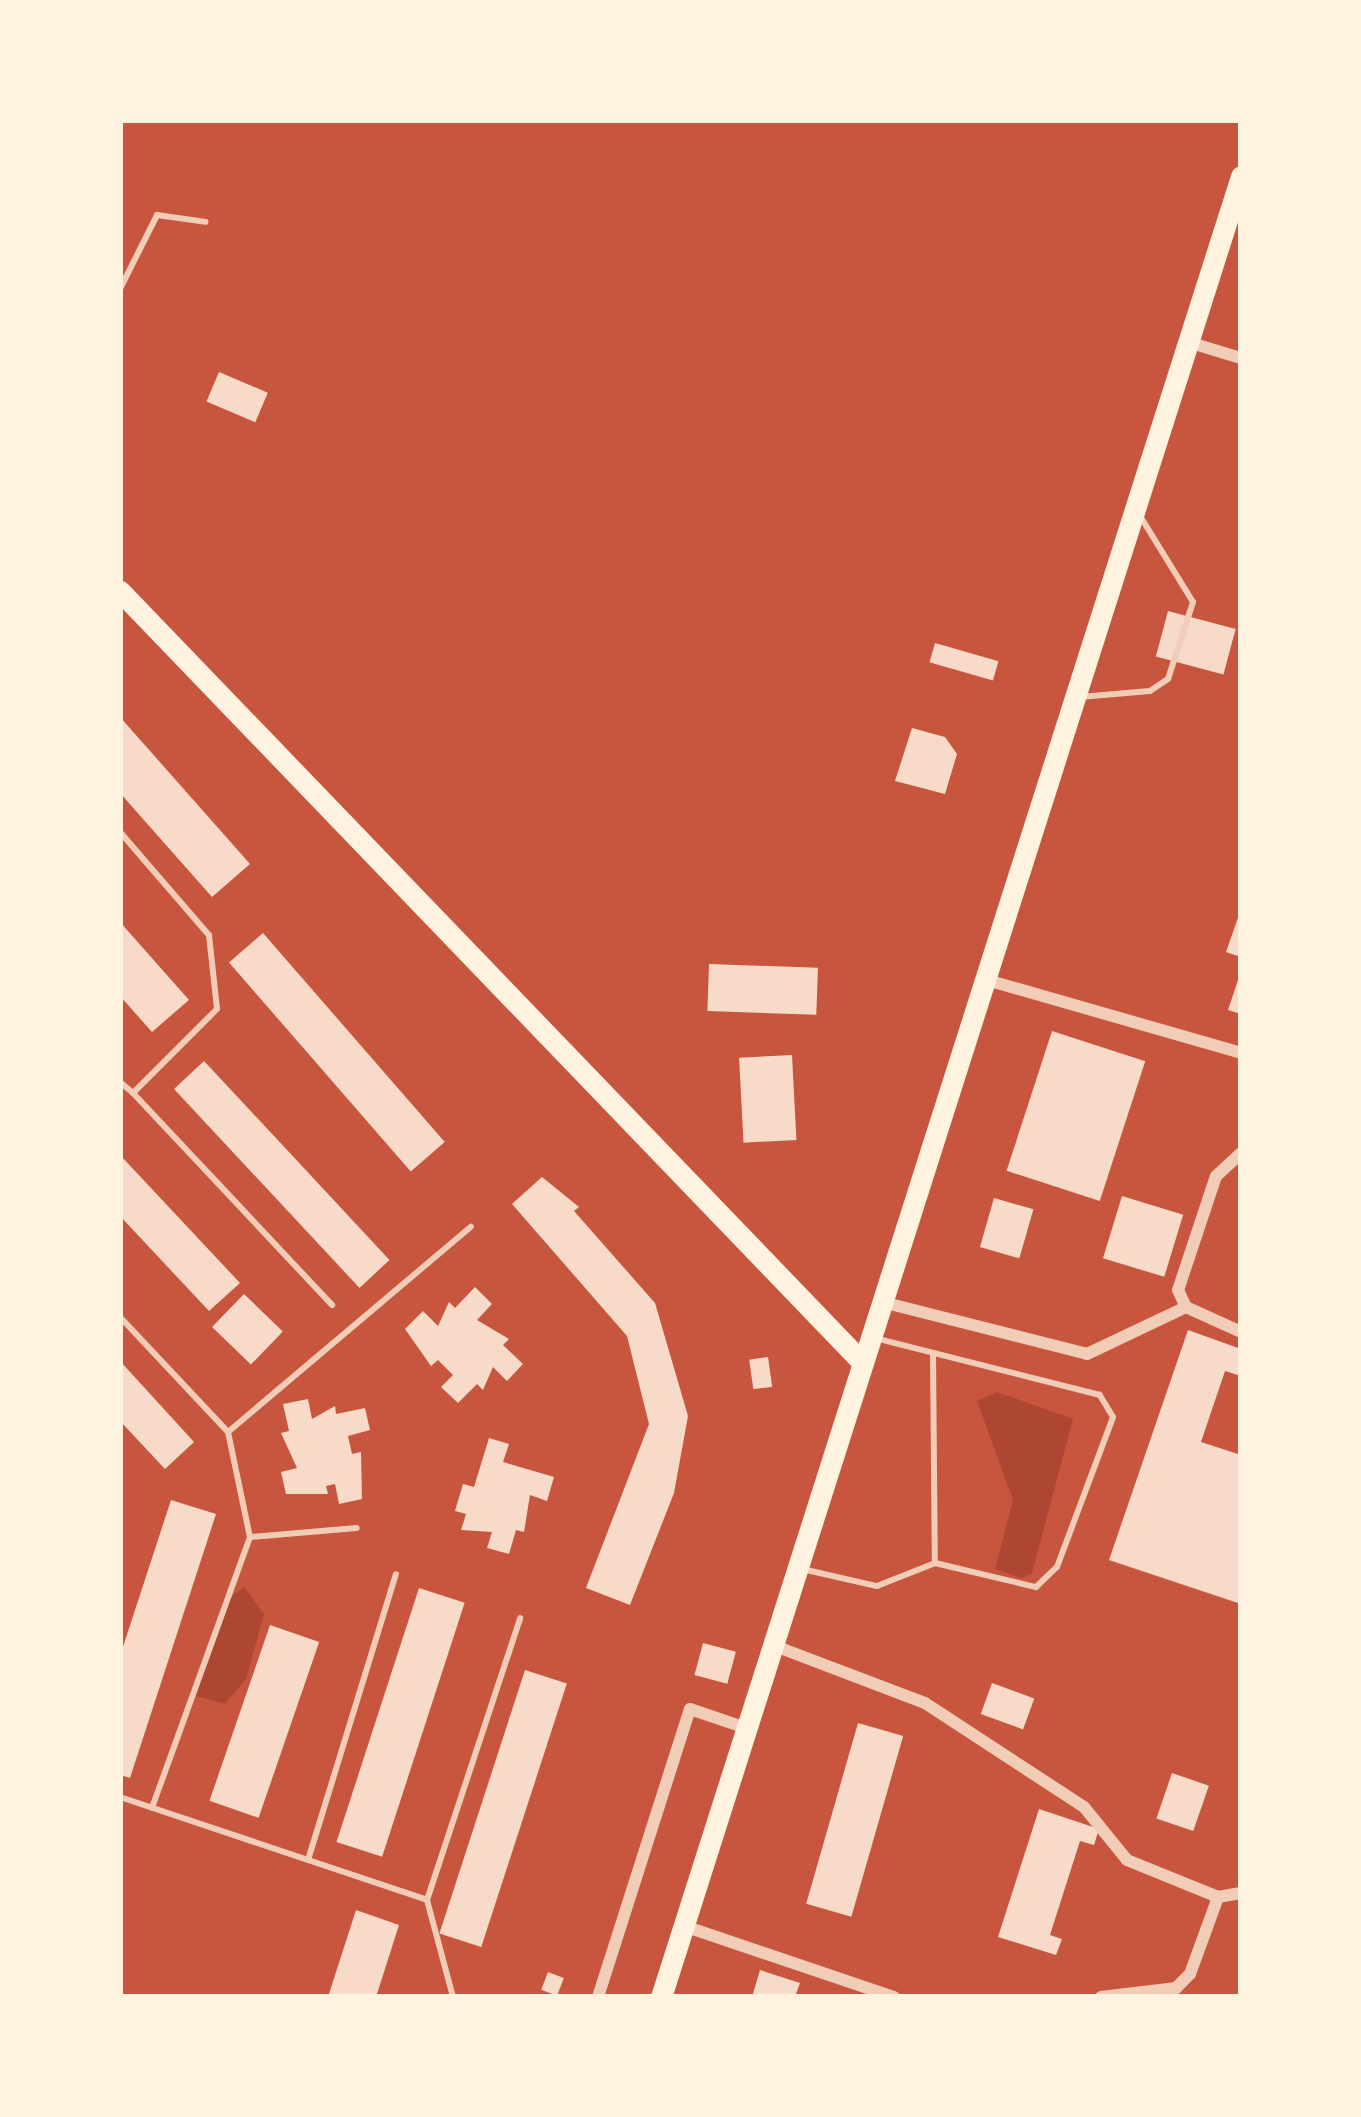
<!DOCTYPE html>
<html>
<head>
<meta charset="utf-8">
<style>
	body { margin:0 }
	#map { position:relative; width:1361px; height:2117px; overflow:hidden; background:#c8553d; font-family:"DM Sans",sans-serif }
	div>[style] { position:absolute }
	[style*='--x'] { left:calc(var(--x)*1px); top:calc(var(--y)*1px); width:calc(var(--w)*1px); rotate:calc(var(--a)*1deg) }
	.green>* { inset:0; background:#ae4732 }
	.building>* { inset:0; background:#f7dbc8; transform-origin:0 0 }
	.service>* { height:6px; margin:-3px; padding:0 3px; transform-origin:3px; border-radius:3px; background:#f1ccb7 }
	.minor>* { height:12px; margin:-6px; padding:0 6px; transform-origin:6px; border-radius:6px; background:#f1ccb7 }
	.primary>* { height:21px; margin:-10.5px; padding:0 10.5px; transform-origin:10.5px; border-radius:10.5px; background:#fff3e0 }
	span { translate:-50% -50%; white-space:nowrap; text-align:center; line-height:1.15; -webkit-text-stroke:12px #fff3e0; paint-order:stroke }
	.frame { position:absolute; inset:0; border:123px solid #fff3e0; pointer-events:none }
</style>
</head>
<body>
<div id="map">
	<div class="green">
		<i style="clip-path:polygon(997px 1392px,1073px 1419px,1032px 1573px,1022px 1578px,995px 1569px,1013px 1500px,977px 1401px)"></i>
		<i style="clip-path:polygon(244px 1587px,264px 1614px,246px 1679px,225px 1704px,193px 1695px,224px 1602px)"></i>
	</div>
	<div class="building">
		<i style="left:219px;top:372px;width:53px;height:32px;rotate:23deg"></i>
		<i style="left:1168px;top:611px;width:70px;height:47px;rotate:15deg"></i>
		<i style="left:935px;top:643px;width:66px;height:20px;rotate:16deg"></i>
		<i style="clip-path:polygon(120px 717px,250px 864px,212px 897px,120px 793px)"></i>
		<i style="clip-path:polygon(912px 728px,945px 737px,957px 754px,945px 794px,895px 781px)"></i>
		<i style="clip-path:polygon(1241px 909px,1241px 957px,1226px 952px)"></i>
		<i style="clip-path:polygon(120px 922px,189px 1000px,152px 1032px,120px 996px)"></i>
		<i style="left:263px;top:933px;width:277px;height:45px;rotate:49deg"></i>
		<i style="left:709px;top:964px;width:109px;height:47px;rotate:2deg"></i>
		<i style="clip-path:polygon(1240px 974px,1241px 974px,1241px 1014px,1228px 1010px)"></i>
		<i style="left:1052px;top:1031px;width:98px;height:147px;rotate:18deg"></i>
		<i style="left:792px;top:1055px;width:85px;height:53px;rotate:87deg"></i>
		<i style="left:204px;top:1061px;width:272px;height:41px;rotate:47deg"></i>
		<i style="clip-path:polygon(120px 1155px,240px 1283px,209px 1311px,120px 1216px)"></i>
		<i style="clip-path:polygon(542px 1177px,579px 1207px,574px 1211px,655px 1303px,688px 1416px,674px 1493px,630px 1605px,586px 1588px,649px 1424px,627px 1336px,512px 1204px)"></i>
		<i style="left:1122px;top:1196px;width:64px;height:65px;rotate:17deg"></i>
		<i style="left:994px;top:1198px;width:41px;height:51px;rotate:16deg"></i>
		<i style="clip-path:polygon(475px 1287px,492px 1304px,477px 1320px,509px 1339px,503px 1345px,523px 1364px,507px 1381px,493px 1367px,483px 1390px,477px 1384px,458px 1403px,441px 1387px,453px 1375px,438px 1360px,431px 1366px,405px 1329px,423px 1311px,438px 1326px,449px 1302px,455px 1308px)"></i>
		<i style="left:244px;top:1294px;width:54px;height:46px;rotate:44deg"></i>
		<i style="clip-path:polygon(1188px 1330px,1241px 1349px,1241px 1376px,1225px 1371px,1201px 1442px,1241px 1455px,1241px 1604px,1109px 1560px)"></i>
		<i style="left:768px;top:1357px;width:30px;height:19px;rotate:82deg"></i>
		<i style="clip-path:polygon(120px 1361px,194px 1442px,165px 1469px,120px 1421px)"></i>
		<i style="clip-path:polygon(308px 1399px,312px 1419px,335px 1406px,336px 1414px,365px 1408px,370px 1430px,348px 1436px,352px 1454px,361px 1452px,362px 1499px,339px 1504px,335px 1484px,326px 1486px,328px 1494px,286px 1494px,281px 1472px,297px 1468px,281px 1433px,289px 1431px,283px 1404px)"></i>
		<i style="clip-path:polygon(489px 1438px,509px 1444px,503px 1462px,554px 1477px,547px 1501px,530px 1495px,524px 1532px,516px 1530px,509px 1554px,487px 1548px,492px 1532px,461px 1530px,466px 1514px,455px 1511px,463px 1484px,474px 1487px)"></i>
		<i style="clip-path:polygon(171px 1500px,216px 1514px,130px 1778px,120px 1775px,120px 1656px)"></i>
		<i style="left:419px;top:1588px;width:48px;height:267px;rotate:18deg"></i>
		<i style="left:270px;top:1625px;width:52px;height:186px;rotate:19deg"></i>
		<i style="left:703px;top:1643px;width:34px;height:33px;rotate:15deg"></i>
		<i style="left:525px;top:1670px;width:44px;height:277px;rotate:18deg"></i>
		<i style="left:992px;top:1683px;width:45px;height:33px;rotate:20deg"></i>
		<i style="left:858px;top:1723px;width:47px;height:188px;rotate:16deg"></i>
		<i style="left:1172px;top:1773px;width:39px;height:48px;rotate:19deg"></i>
		<i style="clip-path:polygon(1039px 1809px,1099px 1829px,1094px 1845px,1080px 1841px,1050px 1935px,1062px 1939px,1056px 1955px,998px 1937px)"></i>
		<i style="clip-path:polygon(356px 1910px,399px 1925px,376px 1997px,328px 1997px)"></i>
		<i style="clip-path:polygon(760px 1970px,800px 1983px,795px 1997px,752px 1997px)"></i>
		<i style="left:548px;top:1972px;width:17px;height:19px;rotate:21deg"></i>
	</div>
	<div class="service">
		<i style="--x:120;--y:289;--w:83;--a:-63.4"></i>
		<i style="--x:157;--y:215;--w:49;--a:8.1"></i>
		<i style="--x:1080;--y:697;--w:70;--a:-4.9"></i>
		<i style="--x:1150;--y:691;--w:22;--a:-34"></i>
		<i style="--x:1168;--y:679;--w:81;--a:-72"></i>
		<i style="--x:1193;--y:602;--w:101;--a:-121.6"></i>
		<i style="--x:120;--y:832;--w:136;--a:49.2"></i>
		<i style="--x:209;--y:935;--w:74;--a:83.8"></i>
		<i style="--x:217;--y:1009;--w:119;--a:135"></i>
		<i style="--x:133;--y:1093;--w:17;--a:-140"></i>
		<i style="--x:133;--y:1093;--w:291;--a:46.8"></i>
		<i style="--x:120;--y:1317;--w:158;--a:46.8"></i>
		<i style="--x:228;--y:1432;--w:107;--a:78.2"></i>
		<i style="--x:250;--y:1537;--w:288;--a:109.9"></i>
		<i style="--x:933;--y:1353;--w:210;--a:89.5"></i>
		<i style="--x:228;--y:1432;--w:318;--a:-40.2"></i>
		<i style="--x:250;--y:1537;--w:107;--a:-4.8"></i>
		<i style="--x:802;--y:1569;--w:77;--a:12.8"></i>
		<i style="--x:877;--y:1586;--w:62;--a:-21.6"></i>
		<i style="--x:935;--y:1563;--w:104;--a:13.4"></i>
		<i style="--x:1036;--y:1587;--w:29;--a:-44"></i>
		<i style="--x:1057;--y:1567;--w:160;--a:-69.5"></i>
		<i style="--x:1113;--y:1417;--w:26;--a:-121"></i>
		<i style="--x:1100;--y:1395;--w:233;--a:-165.8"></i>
		<i style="--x:120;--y:1797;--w:324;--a:18.5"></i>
		<i style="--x:308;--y:1860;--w:299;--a:-72.9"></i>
		<i style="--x:453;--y:1997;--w:100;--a:-105"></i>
		<i style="--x:427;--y:1900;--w:297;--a:-71.7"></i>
	</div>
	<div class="minor">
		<i style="--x:1188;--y:342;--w:55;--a:16.8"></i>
		<i style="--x:987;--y:980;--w:264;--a:16"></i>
		<i style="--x:1241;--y:1153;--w:34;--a:137"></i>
		<i style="--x:1216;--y:1176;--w:120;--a:108.4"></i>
		<i style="--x:1178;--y:1290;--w:19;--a:65"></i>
		<i style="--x:1186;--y:1307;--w:60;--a:24.4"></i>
		<i style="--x:882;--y:1302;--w:211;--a:14.2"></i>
		<i style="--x:1087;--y:1354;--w:110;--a:-25.4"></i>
		<i style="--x:775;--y:1646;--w:160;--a:20.8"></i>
		<i style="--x:925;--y:1703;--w:190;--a:33.2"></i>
		<i style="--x:1084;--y:1807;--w:68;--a:50.9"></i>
		<i style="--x:1127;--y:1860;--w:98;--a:22.1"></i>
		<i style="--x:1218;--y:1897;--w:23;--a:-10"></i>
		<i style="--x:684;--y:1926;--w:222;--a:18.7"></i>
		<i style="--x:598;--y:1997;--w:302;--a:-72.3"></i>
		<i style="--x:690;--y:1709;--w:62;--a:18.7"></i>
		<i style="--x:1101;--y:1997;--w:76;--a:-6.8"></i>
		<i style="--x:1176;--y:1988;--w:20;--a:-45"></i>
		<i style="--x:1190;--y:1974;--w:82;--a:-70"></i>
	</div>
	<div class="primary">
		<i style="--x:120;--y:591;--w:1071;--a:46.1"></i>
		<i style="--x:661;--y:1997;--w:1911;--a:-72.33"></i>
	</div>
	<div class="frame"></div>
</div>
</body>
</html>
